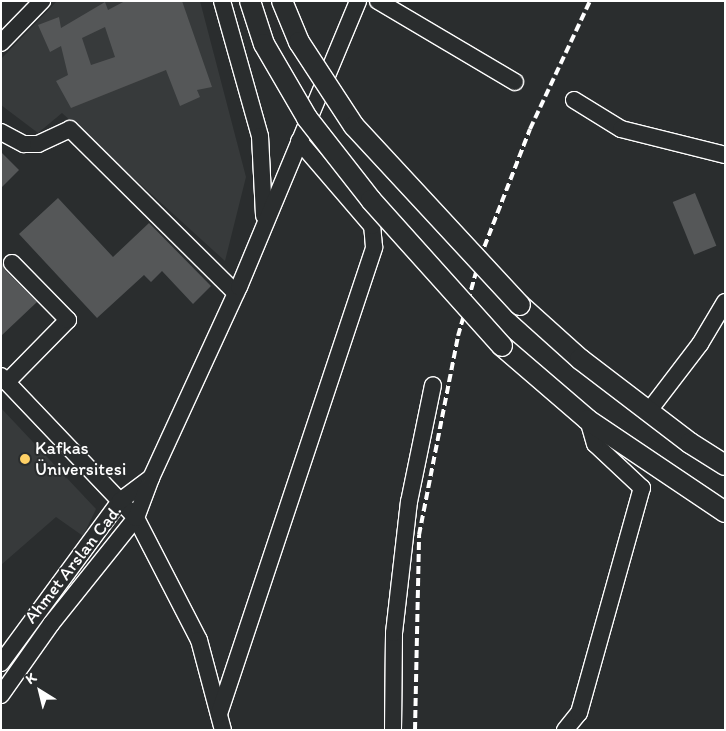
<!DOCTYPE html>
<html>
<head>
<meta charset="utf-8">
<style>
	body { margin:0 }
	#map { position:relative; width:726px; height:731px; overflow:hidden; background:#2a2d2e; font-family:Itim,sans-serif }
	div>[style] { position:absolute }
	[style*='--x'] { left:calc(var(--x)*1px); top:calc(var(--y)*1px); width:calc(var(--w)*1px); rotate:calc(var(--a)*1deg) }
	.built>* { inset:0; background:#373a3b }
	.building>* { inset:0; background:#555758; transform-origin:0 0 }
	.roads { filter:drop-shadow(1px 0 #fff) drop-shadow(-1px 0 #fff) drop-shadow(0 1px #fff) drop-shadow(0 -1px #fff) }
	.minor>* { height:16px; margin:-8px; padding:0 8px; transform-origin:8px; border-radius:8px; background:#2a2d2e }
	.major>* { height:20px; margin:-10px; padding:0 10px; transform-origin:10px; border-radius:10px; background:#2a2d2e }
	.rail>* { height:4px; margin-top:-2px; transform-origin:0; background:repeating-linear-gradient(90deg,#fff 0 8px,transparent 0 12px) }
	.bridges { filter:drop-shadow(1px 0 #fff) drop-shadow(-1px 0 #fff) drop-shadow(0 1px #fff) drop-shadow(0 -1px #fff) }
	.major-bridge>* { height:20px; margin:-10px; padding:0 10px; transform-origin:10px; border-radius:10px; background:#2a2d2e }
	.dots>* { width:14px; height:14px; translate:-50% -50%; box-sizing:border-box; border:2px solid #2a2d2e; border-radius:50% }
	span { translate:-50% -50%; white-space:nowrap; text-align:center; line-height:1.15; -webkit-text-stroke:4px #2a2d2e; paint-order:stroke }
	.poi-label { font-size:18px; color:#fff }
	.left { translate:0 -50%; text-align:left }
	.street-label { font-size:18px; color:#fff }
	.frame { position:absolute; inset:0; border:2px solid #fff; pointer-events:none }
	.north { position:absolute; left:15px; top:666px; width:50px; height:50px; -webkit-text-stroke:4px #2a2d2e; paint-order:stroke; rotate:324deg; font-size:14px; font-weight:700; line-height:20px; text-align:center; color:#fff }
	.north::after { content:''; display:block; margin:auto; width:18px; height:22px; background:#fff; clip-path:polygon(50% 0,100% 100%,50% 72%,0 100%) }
</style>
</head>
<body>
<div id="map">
	<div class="built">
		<i style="clip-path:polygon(57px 1px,200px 1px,246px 177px,225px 261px,62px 113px,38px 133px,1px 105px,1px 59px)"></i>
		<i style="clip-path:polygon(1px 408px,96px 509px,83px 536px,56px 517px,1px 565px)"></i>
	</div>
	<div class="building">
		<i style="clip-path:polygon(evenodd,125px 1px,182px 1px,212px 87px,197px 90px,200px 97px,180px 106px,166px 70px,71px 108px,56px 81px,68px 75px,61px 46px,50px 52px,38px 25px,59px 17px,61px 28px,105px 2px,108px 10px,125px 1px,105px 27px,115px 57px,91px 65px,82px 38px,105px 27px)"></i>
		<i style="clip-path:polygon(1px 152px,19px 170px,1px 188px)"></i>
		<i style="left:695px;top:193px;width:57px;height:24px;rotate:68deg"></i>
		<i style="clip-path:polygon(58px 198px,113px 257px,149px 223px,211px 286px,193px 304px,162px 271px,151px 282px,144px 275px,97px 318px,19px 234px)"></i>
		<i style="clip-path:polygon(1px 259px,5px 270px,37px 302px,1px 336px)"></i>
	</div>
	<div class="roads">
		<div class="minor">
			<i style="--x:222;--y:1;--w:140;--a:74.3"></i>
			<i style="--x:260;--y:136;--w:80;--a:87.1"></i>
			<i style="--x:378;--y:1;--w:159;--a:30.6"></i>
			<i style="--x:1;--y:43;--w:59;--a:-45.7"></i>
			<i style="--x:574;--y:100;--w:55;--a:31.7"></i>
			<i style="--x:621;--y:129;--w:107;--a:14"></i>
			<i style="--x:1;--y:132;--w:26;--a:28"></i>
			<i style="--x:24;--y:144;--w:14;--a:0"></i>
			<i style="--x:38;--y:144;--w:35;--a:-25"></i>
			<i style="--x:70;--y:129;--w:233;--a:44.7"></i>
			<i style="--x:1;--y:376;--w:196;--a:46.4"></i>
			<i style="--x:136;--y:518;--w:137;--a:62.7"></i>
			<i style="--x:199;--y:640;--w:93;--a:75.1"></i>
			<i style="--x:7;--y:382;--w:87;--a:-45.5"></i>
			<i style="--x:68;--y:320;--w:80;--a:-134.5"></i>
			<i style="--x:648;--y:412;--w:86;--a:-52.6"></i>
			<i style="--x:700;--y:344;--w:49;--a:-59.2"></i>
			<i style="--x:1;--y:663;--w:201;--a:-53.7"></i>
			<i style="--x:120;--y:501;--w:39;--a:-37"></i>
			<i style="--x:1;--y:695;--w:87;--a:-54.8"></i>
			<i style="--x:51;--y:624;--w:136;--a:-51.3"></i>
			<i style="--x:136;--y:518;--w:43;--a:-69.4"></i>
			<i style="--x:151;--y:478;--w:210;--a:-65.3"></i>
			<i style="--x:239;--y:287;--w:310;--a:-67.4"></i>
			<i style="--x:219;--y:714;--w:492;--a:-71.6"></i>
			<i style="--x:374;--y:247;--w:21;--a:-95"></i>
			<i style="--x:372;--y:226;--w:112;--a:-130.7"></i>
			<i style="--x:393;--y:730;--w:97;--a:-89.4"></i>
			<i style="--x:394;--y:633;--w:132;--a:-83.5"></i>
			<i style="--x:409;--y:502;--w:119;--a:-78.4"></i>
			<i style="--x:565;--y:730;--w:22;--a:-51"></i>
			<i style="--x:579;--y:713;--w:234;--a:-74.4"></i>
			<i style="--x:642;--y:488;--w:64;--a:-136.9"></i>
			<i style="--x:595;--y:444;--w:25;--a:-106"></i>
		</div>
		<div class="major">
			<i style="--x:520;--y:305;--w:81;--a:42"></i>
			<i style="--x:580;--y:359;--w:138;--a:37.4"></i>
			<i style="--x:690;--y:443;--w:41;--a:32.2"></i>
			<i style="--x:502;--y:346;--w:113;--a:40.7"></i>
			<i style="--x:588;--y:420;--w:165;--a:33.9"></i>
		</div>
	</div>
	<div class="rail">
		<i style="--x:415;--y:730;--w:195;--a:-88.8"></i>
		<i style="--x:419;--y:535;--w:203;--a:-78.9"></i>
		<i style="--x:458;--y:336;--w:81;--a:-74.2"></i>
		<i style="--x:480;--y:258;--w:138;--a:-68.8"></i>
		<i style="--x:530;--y:129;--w:141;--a:-64.9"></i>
	</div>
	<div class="bridges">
		<div class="major-bridge">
			<i style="--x:250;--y:1;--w:45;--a:72"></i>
			<i style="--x:264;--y:44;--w:86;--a:59.8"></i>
			<i style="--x:307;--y:118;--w:104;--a:52"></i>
			<i style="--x:371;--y:200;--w:196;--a:48.1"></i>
			<i style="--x:282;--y:1;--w:44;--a:67.5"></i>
			<i style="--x:299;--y:42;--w:100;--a:56.8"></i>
			<i style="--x:354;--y:126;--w:244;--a:47.2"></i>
		</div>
	</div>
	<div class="dots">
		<i style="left:25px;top:459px;background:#ffd166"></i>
	</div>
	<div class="poi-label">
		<span class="left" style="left:35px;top:459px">Kafkas<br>Üniversitesi</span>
	</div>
	<div class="street-label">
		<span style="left:73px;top:564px;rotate:-52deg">Ahmet Arslan Cad.</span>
	</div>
	<div class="frame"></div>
	<div class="north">K</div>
</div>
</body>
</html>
